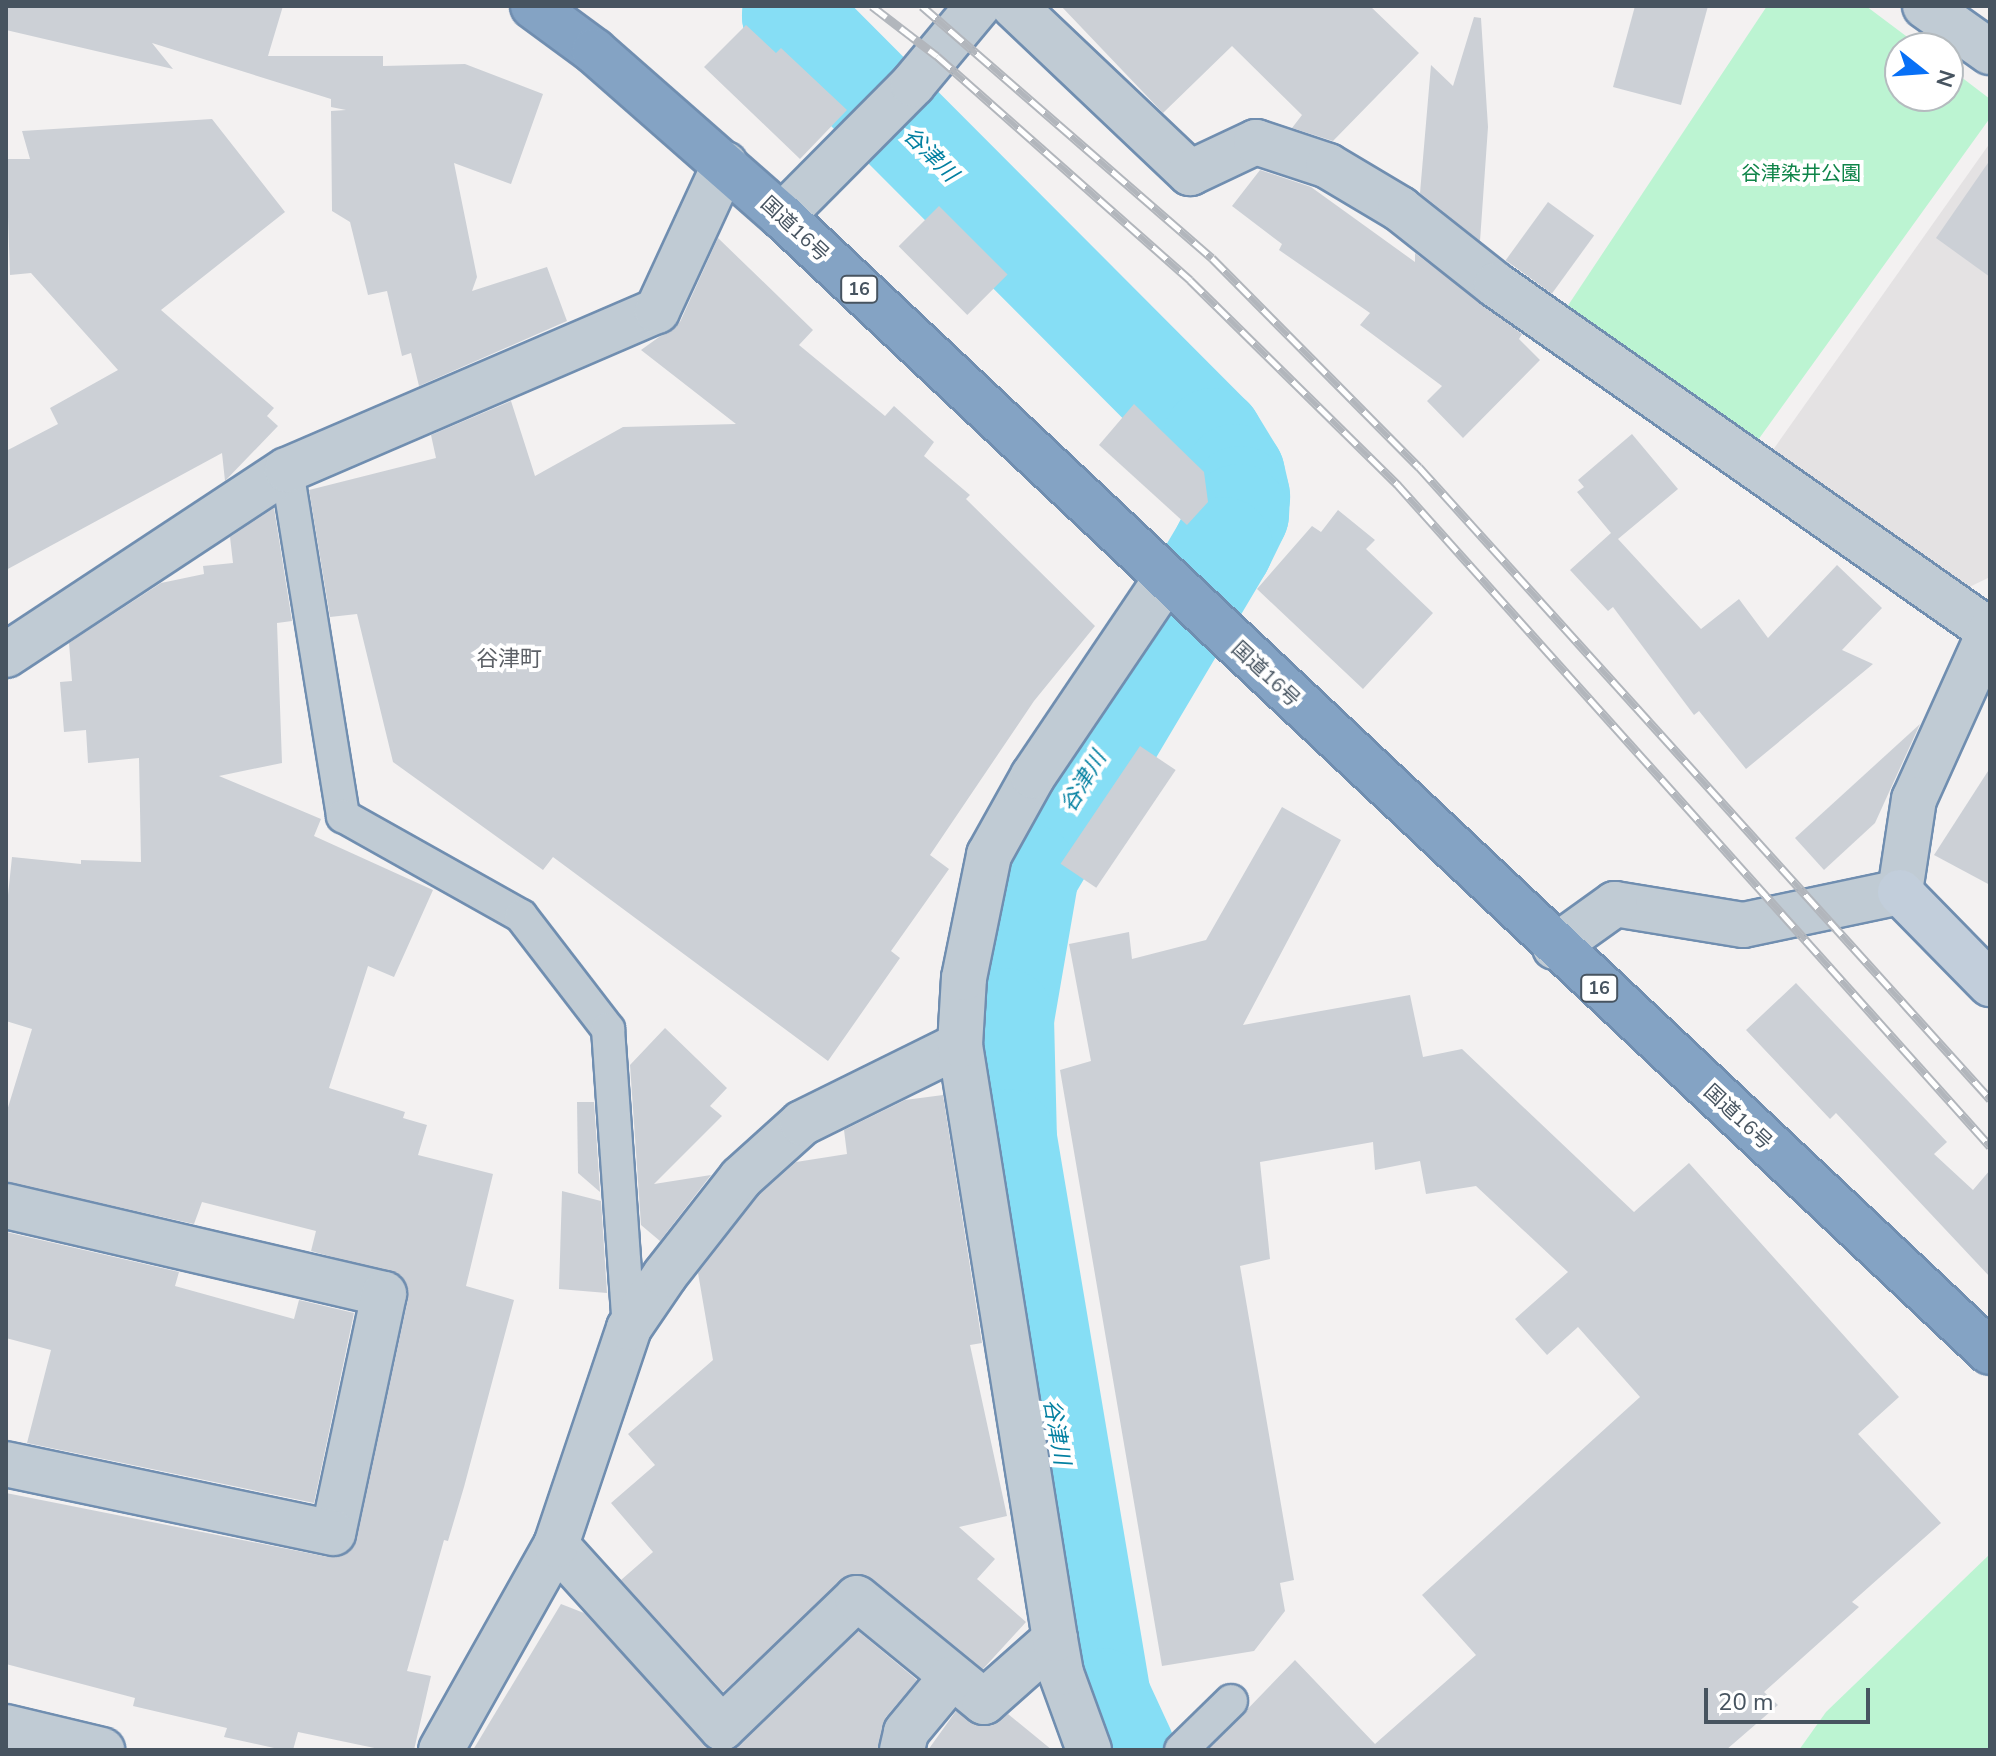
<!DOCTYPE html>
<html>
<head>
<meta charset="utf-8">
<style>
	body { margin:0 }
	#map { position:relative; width:1996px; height:1756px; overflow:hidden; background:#f3f1f1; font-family:"Nunito Sans","Noto Sans JP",sans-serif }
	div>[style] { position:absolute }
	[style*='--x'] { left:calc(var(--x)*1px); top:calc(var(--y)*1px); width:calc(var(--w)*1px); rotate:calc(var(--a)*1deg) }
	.education>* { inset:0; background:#e4e2e3 }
	.green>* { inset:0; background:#bcf4d2 }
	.river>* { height:100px; margin:-50px; padding:0 50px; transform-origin:50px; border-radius:50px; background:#86def5 }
	.building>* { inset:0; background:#ccd0d6; transform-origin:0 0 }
	.roads { filter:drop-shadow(2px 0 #708eb0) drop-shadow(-2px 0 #708eb0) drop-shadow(0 2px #708eb0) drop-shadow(0 -2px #708eb0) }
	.lane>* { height:32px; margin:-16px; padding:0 16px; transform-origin:16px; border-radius:16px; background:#c0cbd4 }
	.street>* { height:44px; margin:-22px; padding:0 22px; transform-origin:22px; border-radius:22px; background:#c0cbd4 }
	.secondary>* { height:44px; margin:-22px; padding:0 22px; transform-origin:22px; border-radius:22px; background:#c2cedb }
	.highway>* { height:44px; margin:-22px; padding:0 22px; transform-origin:22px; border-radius:22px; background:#84a3c4 }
	.rail>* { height:9px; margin-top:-4.5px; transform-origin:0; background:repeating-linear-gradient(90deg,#fff 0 18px,#b2b6bc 0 36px); box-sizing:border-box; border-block:2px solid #b2b6bc }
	span { translate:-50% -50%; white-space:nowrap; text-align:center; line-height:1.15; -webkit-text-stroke:8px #fff; paint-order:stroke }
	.shield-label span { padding:2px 6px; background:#fff; border:2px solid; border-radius:6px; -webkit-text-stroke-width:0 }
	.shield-label { font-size:18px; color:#475460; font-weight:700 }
	.park-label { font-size:20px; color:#0f8549 }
	.street-label { font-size:20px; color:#475460 }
	.water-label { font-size:22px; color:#0380a1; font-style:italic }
	.neighbourhood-label { font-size:22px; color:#5d6167 }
	.frame { position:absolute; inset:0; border:8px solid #475460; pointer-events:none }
	.north { position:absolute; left:1884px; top:32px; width:80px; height:80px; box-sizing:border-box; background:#fff; border:2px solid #b5bbbf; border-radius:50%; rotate:107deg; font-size:22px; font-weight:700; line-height:32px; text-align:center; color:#475460 }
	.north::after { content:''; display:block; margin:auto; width:28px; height:36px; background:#0870f6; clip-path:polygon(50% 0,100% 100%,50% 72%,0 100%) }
	.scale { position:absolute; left:1704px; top:1688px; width:166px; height:36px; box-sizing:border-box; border:4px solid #475460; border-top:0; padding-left:10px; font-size:24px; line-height:28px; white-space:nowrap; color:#475460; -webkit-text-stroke:6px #fff; paint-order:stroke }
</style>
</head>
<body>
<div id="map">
	<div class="education">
		<i style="clip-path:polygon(1990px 143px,1990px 577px,1955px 594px,1768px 457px)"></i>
	</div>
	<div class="green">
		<i style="clip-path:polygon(1767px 6px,1866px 6px,1922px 48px,1900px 48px,1900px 96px,1948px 96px,1948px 67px,1990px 99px,1990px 118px,1758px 440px,1567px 307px)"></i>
		<i style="clip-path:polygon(1990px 1554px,1990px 1750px,1799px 1750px,1826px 1712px)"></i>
	</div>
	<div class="river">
		<i style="--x:793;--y:6;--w:10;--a:96"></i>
		<i style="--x:792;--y:16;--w:596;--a:45.07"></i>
		<i style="--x:1213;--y:438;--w:42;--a:58.6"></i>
		<i style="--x:1235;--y:474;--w:23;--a:77"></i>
		<i style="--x:1240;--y:496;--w:18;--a:93"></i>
		<i style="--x:1239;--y:514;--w:37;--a:116"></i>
		<i style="--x:1223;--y:547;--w:380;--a:120.7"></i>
		<i style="--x:1029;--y:874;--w:146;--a:99.8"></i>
		<i style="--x:1004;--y:1018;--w:121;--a:88.6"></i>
		<i style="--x:1007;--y:1139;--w:567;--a:80.45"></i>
		<i style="--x:1101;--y:1698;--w:57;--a:65.2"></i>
	</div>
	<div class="building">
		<i style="clip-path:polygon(6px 6px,283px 6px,268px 56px,383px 56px,383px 66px,465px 64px,543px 94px,511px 184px,454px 163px,477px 277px,472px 291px,547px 267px,567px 321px,419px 386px,411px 353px,402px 356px,387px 291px,368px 295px,350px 222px,332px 211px,331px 111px,346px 110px,331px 107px,331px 99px,152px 43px,173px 69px,6px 30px)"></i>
		<i style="clip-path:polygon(1061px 6px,1370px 6px,1419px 53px,1333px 141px,1292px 128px,1302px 115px,1232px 46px,1163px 113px)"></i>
		<i style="clip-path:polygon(1635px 6px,1708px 6px,1681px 105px,1613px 87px)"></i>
		<i style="clip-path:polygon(1474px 17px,1481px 18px,1488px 127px,1480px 241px,1420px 193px,1431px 65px,1453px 86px)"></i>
		<i style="clip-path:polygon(746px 25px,776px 53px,781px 48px,847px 110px,800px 159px,704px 67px)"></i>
		<i style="clip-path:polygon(212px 119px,285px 212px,161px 310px,274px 408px,267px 416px,278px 426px,225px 481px,222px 453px,6px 570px,6px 451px,58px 424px,50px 408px,118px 370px,31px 273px,10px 275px,6px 159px,30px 159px,22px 131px)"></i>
		<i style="clip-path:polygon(1990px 160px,1990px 277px,1936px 238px)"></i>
		<i style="clip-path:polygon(1260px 170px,1311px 187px,1415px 262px,1415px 253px,1522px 334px,1519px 339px,1540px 360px,1463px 438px,1427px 401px,1442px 386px,1360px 325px,1370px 313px,1279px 250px,1282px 244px,1232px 206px)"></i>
		<i style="left:1548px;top:202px;width:57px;height:72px;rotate:36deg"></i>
		<i style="left:939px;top:206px;width:97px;height:57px;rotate:45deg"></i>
		<i style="clip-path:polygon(718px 238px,813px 330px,799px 345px,885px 416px,894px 406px,934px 442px,924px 456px,970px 495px,966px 499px,1095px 626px,1034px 701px,930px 855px,949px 869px,891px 951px,900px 958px,828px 1061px,553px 857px,543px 870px,393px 762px,357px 614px,330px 617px,309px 490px,436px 458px,431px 435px,511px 401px,535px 476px,623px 427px,736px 424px,641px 350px,680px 322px)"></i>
		<i style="clip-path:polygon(1134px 404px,1204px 472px,1208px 502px,1187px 525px,1099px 445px)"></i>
		<i style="clip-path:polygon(1632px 434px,1678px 489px,1618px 539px,1701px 629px,1739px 599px,1768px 638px,1837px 565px,1882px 608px,1842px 650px,1873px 664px,1746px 769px,1699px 711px,1694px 715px,1613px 607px,1608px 611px,1570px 570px,1611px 533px,1577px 492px,1584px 487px,1578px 480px)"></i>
		<i style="clip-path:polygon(274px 508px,292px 621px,277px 623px,282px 763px,219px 776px,321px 819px,314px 836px,433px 890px,394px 977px,368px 966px,329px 1088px,405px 1112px,403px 1118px,427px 1125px,418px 1155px,493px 1174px,466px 1286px,514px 1300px,464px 1487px,448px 1541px,444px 1540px,407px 1671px,431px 1676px,414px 1750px,384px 1750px,298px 1732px,293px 1750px,283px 1750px,224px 1737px,227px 1728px,133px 1706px,135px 1698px,6px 1664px,6px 1493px,328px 1557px,351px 1550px,357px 1538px,408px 1299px,401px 1276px,311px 1251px,316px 1231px,202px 1202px,194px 1224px,6px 1182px,6px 1114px,32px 1029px,6px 1021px,6px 914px,12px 857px,81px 864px,81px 860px,141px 862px,139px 758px,88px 763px,86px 730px,64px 732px,60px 682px,72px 681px,69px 643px,161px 583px,204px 574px,203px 566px,233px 563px,230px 537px)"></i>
		<i style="clip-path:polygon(1338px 510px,1375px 540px,1366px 549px,1433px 613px,1363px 689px,1257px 589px,1312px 526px,1321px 532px)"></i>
		<i style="clip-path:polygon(1920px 724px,1875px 823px,1824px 870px,1795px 838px)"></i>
		<i style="left:1140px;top:746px;width:43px;height:142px;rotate:34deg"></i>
		<i style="clip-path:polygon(1990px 768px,1990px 885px,1934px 855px)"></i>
		<i style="clip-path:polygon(1282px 807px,1341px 840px,1243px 1025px,1410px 995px,1423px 1057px,1462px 1049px,1634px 1212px,1689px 1163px,1899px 1397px,1858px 1434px,1941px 1523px,1852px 1602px,1859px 1607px,1764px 1692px,1778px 1705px,1726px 1750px,1208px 1750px,1295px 1660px,1375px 1744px,1476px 1655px,1422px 1595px,1640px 1397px,1578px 1327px,1547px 1355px,1515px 1319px,1568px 1272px,1476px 1186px,1426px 1194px,1420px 1161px,1375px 1170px,1373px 1142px,1260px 1162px,1270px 1259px,1240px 1266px,1294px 1580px,1280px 1583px,1285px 1611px,1254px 1651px,1162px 1666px,1060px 1070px,1091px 1061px,1069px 944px,1129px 932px,1132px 959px,1206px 940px)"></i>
		<i style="clip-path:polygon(1796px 983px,1947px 1142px,1934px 1154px,1973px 1190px,1990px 1170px,1990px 1277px,1836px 1113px,1830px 1119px,1746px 1030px)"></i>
		<i style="clip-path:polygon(665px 1028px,727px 1088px,710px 1106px,722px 1116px,654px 1184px,711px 1175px,660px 1241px,641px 1225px,630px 1065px)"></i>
		<i style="clip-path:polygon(943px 1095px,982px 1343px,970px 1345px,1007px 1516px,959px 1527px,995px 1559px,977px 1579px,1026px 1622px,983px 1669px,873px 1579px,851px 1574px,723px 1692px,621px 1580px,653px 1552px,611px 1503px,655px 1465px,628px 1434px,713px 1360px,698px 1273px,759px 1195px,796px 1162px,847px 1154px,844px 1130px,905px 1100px)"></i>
		<i style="clip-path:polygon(577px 1102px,594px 1102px,600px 1192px,578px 1173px)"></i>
		<i style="clip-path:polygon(562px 1191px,601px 1201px,607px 1293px,559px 1289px)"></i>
		<i style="clip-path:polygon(6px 1232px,179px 1272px,175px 1286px,294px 1319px,299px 1300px,354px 1313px,314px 1503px,27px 1443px,51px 1350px,6px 1338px)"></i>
		<i style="clip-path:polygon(561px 1604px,584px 1613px,711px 1750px,473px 1750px)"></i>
		<i style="clip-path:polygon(858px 1631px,917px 1680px,886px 1717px,878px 1750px,732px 1750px)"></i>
		<i style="clip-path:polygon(956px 1711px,979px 1726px,991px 1726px,1008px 1714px,1052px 1750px,928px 1750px)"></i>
	</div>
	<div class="roads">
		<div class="lane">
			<i style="--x:287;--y:470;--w:351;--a:80.8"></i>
			<i style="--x:343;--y:816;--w:204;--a:29.3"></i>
			<i style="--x:521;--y:916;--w:143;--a:52.4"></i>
			<i style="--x:608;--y:1029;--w:300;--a:86"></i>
			<i style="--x:1181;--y:1750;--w:70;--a:-44.4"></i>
		</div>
		<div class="street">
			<i style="--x:1014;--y:6;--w:243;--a:43.5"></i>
			<i style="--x:1190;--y:173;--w:73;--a:-25.2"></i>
			<i style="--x:1256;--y:142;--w:76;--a:18.4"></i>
			<i style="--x:1328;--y:166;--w:84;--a:30.8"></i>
			<i style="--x:1400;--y:209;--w:122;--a:38.4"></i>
			<i style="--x:1496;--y:285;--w:603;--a:35.01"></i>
			<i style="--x:1990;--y:631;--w:184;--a:114.3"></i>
			<i style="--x:1914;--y:799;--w:94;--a:98.6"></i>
			<i style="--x:1900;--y:892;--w:160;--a:168.1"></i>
			<i style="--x:1743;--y:925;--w:130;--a:-170.7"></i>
			<i style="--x:1615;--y:904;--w:74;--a:144.4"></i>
			<i style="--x:1925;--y:6;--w:80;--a:35.3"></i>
			<i style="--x:782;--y:216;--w:186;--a:-45.2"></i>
			<i style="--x:913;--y:84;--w:102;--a:-50.2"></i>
			<i style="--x:6;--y:655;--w:336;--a:-33.4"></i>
			<i style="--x:287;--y:470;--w:403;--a:-23.3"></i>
			<i style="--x:657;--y:311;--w:162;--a:-65.2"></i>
			<i style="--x:6;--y:1206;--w:388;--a:13.1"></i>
			<i style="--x:384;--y:1294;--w:244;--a:102"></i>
			<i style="--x:333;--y:1533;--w:334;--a:-168.1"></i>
			<i style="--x:556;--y:1545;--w:247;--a:47.8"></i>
			<i style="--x:722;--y:1728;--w:187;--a:-43.9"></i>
			<i style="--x:857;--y:1598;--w:164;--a:39.3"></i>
			<i style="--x:984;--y:1702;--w:95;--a:-41.6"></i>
			<i style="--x:6;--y:1727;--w:99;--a:13.5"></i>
			<i style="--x:441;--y:1750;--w:235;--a:-60.7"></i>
			<i style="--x:556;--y:1545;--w:229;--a:-71.4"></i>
			<i style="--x:629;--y:1328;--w:64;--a:-55.8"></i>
			<i style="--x:665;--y:1275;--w:123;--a:-51.9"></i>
			<i style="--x:741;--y:1178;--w:82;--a:-42"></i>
			<i style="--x:802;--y:1123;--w:176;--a:-26.3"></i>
			<i style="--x:902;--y:1750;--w:18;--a:-77"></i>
			<i style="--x:906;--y:1732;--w:69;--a:-50.3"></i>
			<i style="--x:1089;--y:1750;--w:82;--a:-110"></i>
			<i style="--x:1061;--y:1673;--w:35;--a:-100"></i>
			<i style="--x:1055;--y:1639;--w:602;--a:-99.09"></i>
			<i style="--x:960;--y:1045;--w:67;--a:-86.6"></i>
			<i style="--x:964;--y:978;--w:126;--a:-78.5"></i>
			<i style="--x:989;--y:855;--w:90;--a:-60.9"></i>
			<i style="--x:1033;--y:776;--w:238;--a:-56"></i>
		</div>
		<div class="secondary">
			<i style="--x:1900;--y:892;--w:129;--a:45.6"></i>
		</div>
		<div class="highway">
			<i style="--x:533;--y:6;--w:76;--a:36.4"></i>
			<i style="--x:594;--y:51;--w:250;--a:41.3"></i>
			<i style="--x:782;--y:216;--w:1658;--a:43.24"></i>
		</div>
	</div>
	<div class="rail">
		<i style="--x:872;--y:6;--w:82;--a:37.6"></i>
		<i style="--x:937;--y:56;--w:338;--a:41.5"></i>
		<i style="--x:1190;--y:280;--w:291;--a:44.6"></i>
		<i style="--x:1397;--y:484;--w:889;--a:48.15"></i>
		<i style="--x:922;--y:6;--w:384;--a:41"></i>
		<i style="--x:1212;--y:258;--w:294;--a:45.3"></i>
		<i style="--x:1419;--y:467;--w:852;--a:47.9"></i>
	</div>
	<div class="shield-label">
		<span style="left:859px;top:289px">16</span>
		<span style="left:1599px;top:988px">16</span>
	</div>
	<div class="park-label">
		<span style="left:1801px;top:173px">谷津染井公園</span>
	</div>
	<div class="street-label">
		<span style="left:795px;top:229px;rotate:43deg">国道16号</span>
		<span style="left:1266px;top:674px;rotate:43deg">国道16号</span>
		<span style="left:1738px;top:1117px;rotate:43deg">国道16号</span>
	</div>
	<div class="water-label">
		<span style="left:930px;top:155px;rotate:45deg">谷津川</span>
		<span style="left:1084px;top:782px;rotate:-59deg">谷津川</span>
		<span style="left:1056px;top:1432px;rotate:80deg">谷津川</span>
	</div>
	<div class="neighbourhood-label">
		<span style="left:509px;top:660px">谷津町</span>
	</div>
	<div class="frame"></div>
	<div class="north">N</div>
	<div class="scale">20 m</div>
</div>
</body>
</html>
